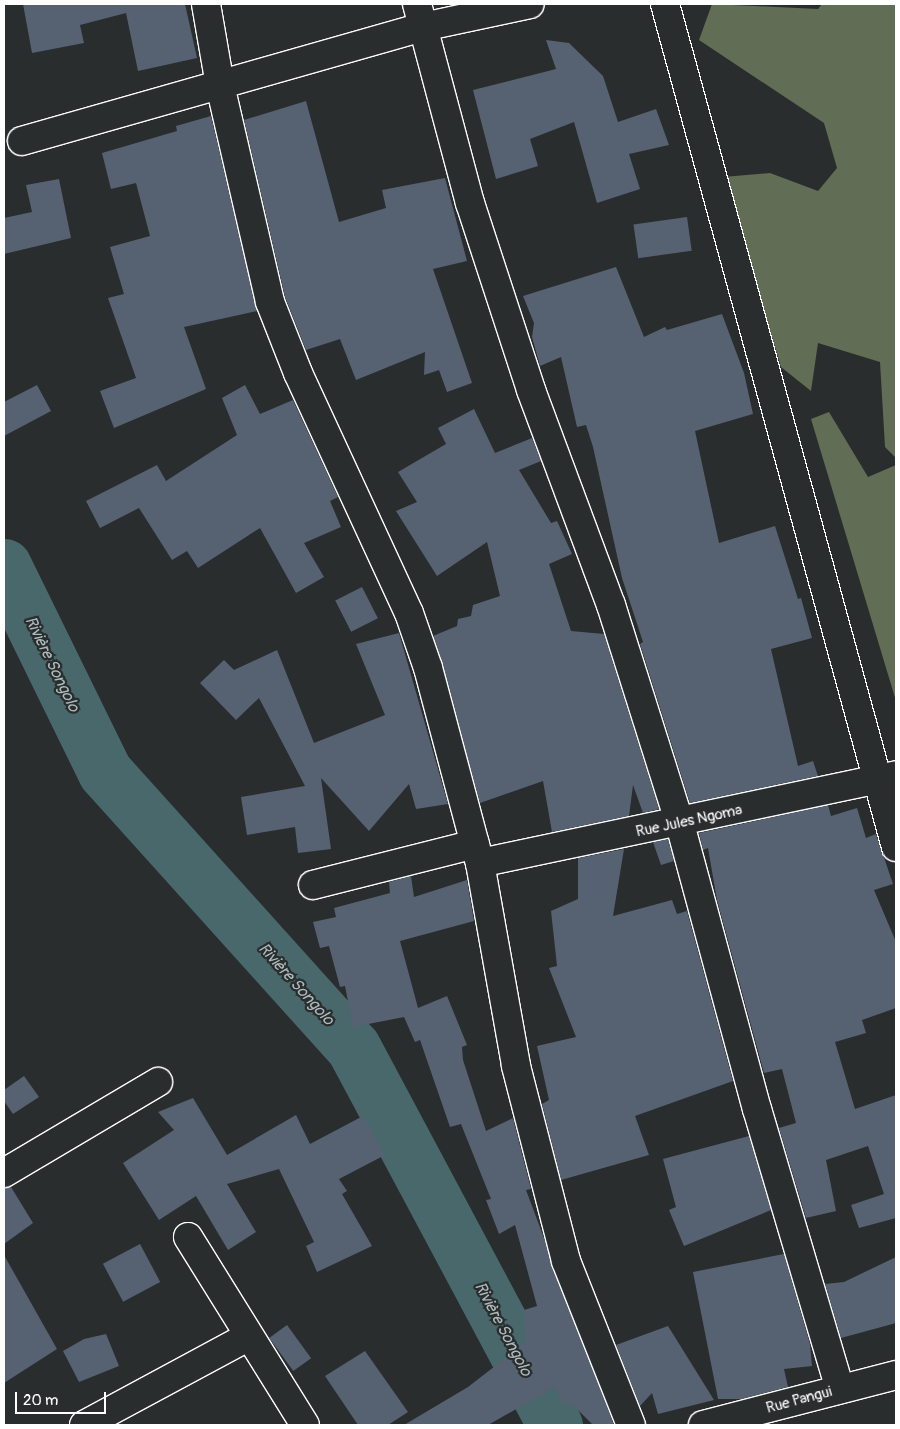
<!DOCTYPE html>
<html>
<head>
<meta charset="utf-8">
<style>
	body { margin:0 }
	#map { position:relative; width:900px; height:1429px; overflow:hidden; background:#2a2d2e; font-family:Pangolin,sans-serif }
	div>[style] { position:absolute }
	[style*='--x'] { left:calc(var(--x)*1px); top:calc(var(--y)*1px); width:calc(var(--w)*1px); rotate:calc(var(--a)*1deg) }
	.green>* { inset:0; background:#616d54 }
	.river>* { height:55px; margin:-27.5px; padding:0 27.5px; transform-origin:27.5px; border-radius:27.5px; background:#49686b }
	.building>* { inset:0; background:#566272; transform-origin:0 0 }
	.roads { filter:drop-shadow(1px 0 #fff) drop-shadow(-1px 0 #fff) drop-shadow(0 1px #fff) drop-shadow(0 -1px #fff) }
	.minor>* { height:28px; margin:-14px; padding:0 14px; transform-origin:14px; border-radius:14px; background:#2a2d2e }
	span { translate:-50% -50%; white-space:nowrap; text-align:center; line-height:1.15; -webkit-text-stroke:4.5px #2a2d2e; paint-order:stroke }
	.street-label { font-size:15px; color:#fff }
	.water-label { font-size:16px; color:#adbbbc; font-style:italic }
	.frame { position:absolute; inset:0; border:5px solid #fff; pointer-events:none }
	.scale { position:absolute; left:15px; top:1392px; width:91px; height:22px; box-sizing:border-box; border:2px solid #fff; border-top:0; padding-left:6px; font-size:15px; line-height:18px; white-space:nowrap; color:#fff; -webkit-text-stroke:4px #2a2d2e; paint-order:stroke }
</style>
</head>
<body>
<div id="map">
	<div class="green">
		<i style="clip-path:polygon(712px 4px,818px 9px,822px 4px,896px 4px,896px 458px,885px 447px,880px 362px,818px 343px,811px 391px,781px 367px,723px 177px,770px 173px,818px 191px,837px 168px,824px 123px,699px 40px)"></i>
		<i style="clip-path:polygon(829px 412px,868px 477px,896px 465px,896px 701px,811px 419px)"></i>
	</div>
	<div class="river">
		<i style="--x:4;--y:566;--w:229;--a:63.9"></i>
		<i style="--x:105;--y:772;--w:370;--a:48"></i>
		<i style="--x:353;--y:1047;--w:429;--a:61.9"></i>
	</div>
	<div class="building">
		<i style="clip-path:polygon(23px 4px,185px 4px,197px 58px,138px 71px,126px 13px,80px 25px,84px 43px,32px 53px)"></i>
		<i style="clip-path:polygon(546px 40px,569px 43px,603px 76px,618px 122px,656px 109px,669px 145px,629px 154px,640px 189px,597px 203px,574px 122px,530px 139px,538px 166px,496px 179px,473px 90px,556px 69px)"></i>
		<i style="clip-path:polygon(306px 101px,339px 222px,386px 208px,382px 190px,445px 178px,467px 261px,433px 269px,472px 383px,447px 392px,439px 370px,424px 375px,425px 352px,356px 380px,340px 339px,306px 350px,285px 297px,244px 120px)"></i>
		<i style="clip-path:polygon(211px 116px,257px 311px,184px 327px,206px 389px,114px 428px,100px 391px,136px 378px,108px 298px,124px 294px,110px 247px,150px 236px,136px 183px,111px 189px,102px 153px,177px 131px,176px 126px)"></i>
		<i style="clip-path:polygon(59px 179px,71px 238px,4px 254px,4px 218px,32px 212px,26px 185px)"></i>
		<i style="left:687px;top:217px;width:34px;height:54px;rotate:82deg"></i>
		<i style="clip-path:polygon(616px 267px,644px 337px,665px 327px,667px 330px,722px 314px,744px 373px,753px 414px,695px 431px,719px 543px,775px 526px,798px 599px,801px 598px,812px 638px,771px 649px,798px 766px,813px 761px,818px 776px,690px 803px,640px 644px,643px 642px,622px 578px,593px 447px,586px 425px,577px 427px,561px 357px,540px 366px,532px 337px,534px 323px,523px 296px)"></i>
		<i style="clip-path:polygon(37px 385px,51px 411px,4px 436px,4px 402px)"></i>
		<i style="clip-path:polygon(245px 385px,260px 414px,293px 400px,338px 497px,330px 501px,341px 527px,304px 543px,324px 577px,296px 593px,260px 528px,198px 568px,187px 551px,172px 560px,139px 508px,100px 528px,86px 501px,157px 465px,166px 481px,237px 435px,222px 398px)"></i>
		<i style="clip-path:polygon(474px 409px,495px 453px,532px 438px,541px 461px,519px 470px,551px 523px,557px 521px,572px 554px,549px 564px,571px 631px,604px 634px,659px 809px,643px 813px,633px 785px,629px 816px,552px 832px,543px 781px,480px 803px,433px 636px,457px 626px,458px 619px,471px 616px,473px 605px,500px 596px,487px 542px,437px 576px,396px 511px,417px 502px,398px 472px,446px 444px,438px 428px)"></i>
		<i style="left:362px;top:587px;width:35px;height:30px;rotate:63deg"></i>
		<i style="clip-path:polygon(399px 633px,448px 804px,416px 809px,409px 784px,369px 831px,321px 778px,331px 849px,298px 853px,295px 827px,247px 835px,241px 797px,305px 786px,259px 698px,236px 720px,200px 683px,224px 660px,234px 670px,277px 650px,314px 743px,385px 715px,356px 644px)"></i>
		<i style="clip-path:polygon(828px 805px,831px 816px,857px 808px,866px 838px,876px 834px,893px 884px,874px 890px,896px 942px,896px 1008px,862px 1020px,866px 1033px,835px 1042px,855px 1109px,896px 1095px,896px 1218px,859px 1228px,851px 1205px,884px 1194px,868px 1146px,826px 1160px,836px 1211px,806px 1218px,779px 1128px,796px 1123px,782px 1069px,764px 1073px,717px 900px,708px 848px,703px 850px,699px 833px)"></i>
		<i style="clip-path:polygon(668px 839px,674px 861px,661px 865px,653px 842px)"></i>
		<i style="clip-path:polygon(624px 849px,613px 916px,672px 900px,677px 914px,687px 911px,733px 1081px,635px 1116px,649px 1155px,561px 1180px,542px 1104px,549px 1100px,537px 1046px,576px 1037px,549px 968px,557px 966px,551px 911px,578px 899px,578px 858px)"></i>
		<i style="clip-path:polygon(411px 876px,414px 897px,467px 880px,474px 921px,400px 941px,418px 1008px,447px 996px,467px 1045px,462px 1047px,463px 1060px,486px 1131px,513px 1118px,531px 1189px,526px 1190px,614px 1425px,593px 1425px,571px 1403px,564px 1406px,555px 1387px,488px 1425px,404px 1425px,468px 1387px,526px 1342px,524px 1310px,537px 1306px,515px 1225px,499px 1234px,486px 1200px,491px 1199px,461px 1124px,450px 1127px,420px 1040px,415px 1042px,404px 1017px,353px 1027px,345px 986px,340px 987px,329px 946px,320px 948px,313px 922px,336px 917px,334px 908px,390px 893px,389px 882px)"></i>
		<i style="clip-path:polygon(24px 1076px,39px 1097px,13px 1114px,4px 1101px,4px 1090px)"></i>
		<i style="clip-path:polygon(193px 1098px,227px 1155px,296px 1115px,310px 1144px,363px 1116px,385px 1155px,339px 1179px,347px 1191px,342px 1194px,372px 1246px,317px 1272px,306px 1246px,314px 1242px,279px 1169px,227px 1184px,256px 1232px,228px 1250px,196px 1196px,159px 1220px,123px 1163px,174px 1130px,158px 1112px)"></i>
		<i style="clip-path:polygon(749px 1136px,771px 1210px,684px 1246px,669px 1210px,676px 1207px,663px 1159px)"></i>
		<i style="clip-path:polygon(11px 1187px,33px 1223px,4px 1244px,4px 1189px)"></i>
		<i style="left:140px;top:1244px;width:43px;height:42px;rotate:62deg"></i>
		<i style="clip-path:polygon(784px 1254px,810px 1344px,812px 1366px,784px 1369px,788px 1387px,742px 1399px,718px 1399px,693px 1272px)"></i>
		<i style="clip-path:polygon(4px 1255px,57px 1349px,4px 1383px)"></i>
		<i style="clip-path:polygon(896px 1257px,896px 1323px,841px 1338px,825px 1284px,844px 1282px)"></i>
		<i style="left:287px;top:1325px;width:41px;height:22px;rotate:54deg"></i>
		<i style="clip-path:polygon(668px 1326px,714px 1400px,658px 1414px,652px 1393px,640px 1406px,616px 1345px)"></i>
		<i style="clip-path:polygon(106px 1334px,119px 1366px,79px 1382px,63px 1351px,84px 1339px)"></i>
		<i style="clip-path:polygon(365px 1351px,408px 1412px,388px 1425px,358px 1425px,325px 1376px)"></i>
	</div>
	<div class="roads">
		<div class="minor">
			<i style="--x:206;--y:4;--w:82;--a:80.2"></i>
			<i style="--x:220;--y:85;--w:223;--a:77"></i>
			<i style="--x:270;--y:302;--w:76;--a:68.5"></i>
			<i style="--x:298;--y:373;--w:264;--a:65.2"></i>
			<i style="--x:409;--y:613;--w:58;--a:70.9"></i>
			<i style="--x:428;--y:668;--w:202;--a:75.1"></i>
			<i style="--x:480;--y:863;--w:206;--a:79.9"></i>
			<i style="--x:516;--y:1066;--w:201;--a:75.6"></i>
			<i style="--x:566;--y:1261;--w:176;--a:68.4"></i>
			<i style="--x:417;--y:4;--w:206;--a:75.1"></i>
			<i style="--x:470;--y:203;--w:197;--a:71.9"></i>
			<i style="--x:531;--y:390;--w:229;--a:69.6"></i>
			<i style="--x:611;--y:605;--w:230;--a:72.5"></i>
			<i style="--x:680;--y:824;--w:295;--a:74.9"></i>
			<i style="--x:757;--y:1109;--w:292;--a:73.5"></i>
			<i style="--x:665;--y:4;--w:874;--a:74.68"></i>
			<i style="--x:22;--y:141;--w:417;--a:-15.9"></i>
			<i style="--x:423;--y:27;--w:109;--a:-12.1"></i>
			<i style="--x:480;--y:863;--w:425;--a:-11.9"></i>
			<i style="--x:313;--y:885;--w:167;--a:-14.2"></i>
			<i style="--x:4;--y:1173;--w:179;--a:-30.6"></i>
			<i style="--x:188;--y:1237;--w:221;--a:58.1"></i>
			<i style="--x:84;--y:1425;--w:187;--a:-28.3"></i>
			<i style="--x:703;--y:1425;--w:199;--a:-14.5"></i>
		</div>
	</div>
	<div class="street-label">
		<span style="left:689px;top:821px;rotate:-12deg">Rue Jules Ngoma</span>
		<span style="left:799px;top:1400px;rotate:-15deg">Rue Pangui</span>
	</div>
	<div class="water-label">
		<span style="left:52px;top:664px;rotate:64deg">Rivière Songolo</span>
		<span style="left:296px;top:984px;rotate:48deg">Rivière Songolo</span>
		<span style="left:503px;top:1329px;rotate:62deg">Rivière Songolo</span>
	</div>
	<div class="frame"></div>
	<div class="scale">20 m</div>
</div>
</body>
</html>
